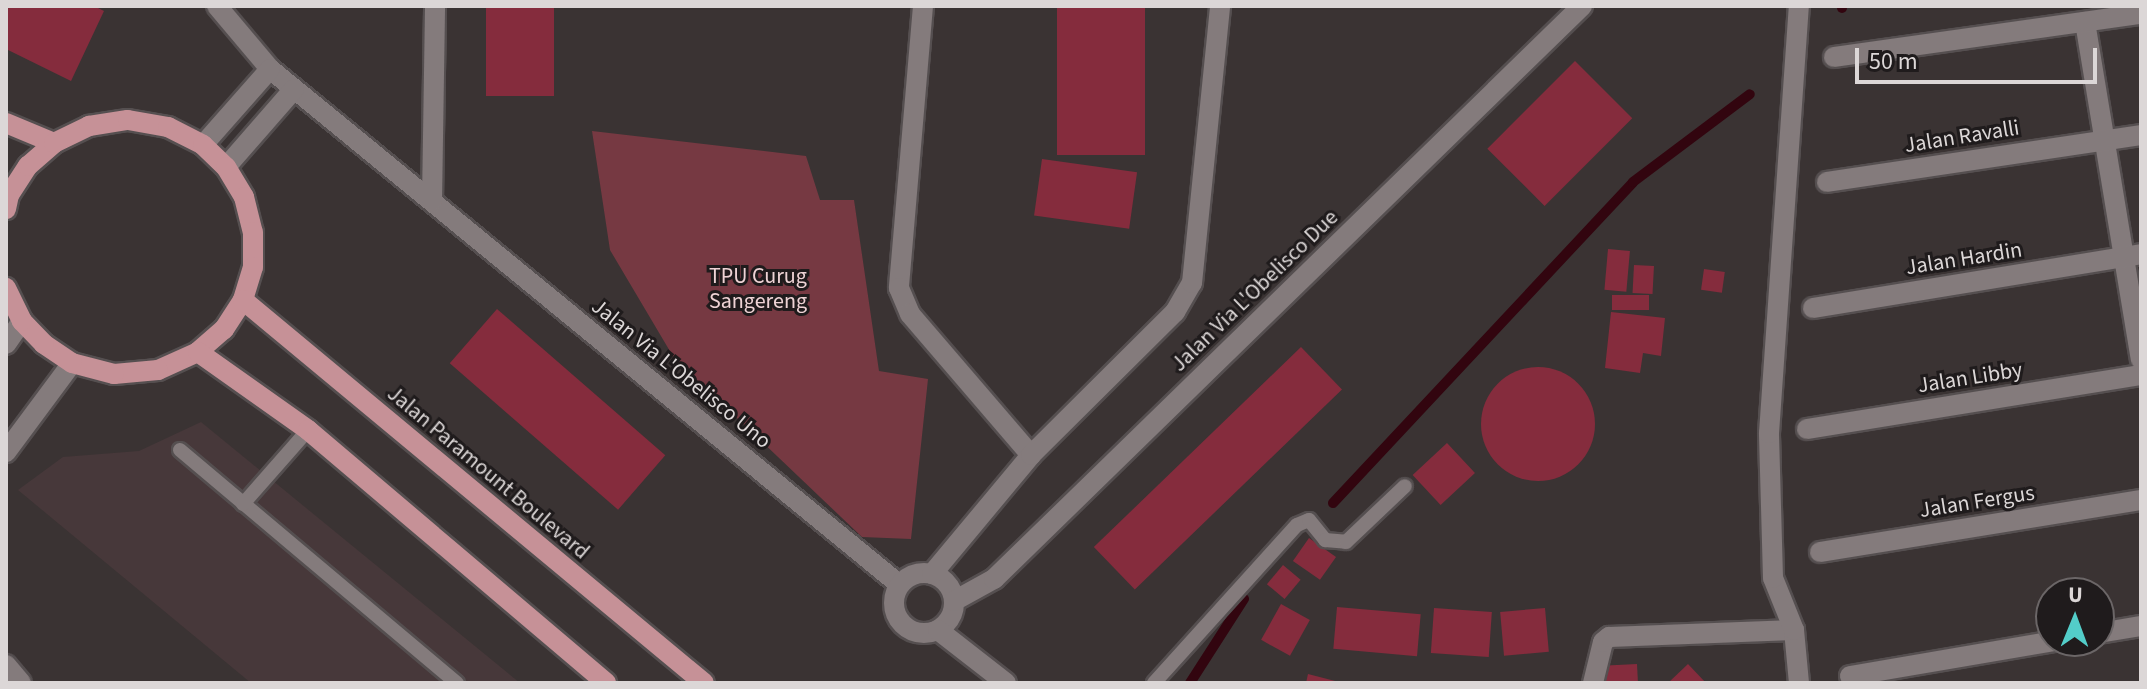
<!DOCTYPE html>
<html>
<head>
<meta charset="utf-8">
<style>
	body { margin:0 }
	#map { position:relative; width:2147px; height:689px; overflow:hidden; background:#3a3333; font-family:"Source Sans 3",sans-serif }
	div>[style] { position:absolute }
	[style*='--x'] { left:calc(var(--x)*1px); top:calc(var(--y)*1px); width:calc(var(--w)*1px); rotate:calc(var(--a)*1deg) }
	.built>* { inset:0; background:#47383a }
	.green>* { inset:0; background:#763942 }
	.stream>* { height:10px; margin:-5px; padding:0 5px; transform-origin:5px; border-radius:5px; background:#32050f }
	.building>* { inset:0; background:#852c3d; transform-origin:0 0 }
	.round { border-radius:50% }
	.roads { filter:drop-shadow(2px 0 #554f50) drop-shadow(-2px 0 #554f50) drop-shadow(0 2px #554f50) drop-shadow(0 -2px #554f50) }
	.service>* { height:14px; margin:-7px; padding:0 7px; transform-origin:7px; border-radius:7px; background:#847b7c }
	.minor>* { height:20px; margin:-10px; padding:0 10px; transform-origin:10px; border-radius:10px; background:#847b7c }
	.minor>.ring { margin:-10px; padding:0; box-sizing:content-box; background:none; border:20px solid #847b7c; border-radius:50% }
	.primary>* { height:20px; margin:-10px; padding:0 10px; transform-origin:10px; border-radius:10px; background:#c69197 }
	span { translate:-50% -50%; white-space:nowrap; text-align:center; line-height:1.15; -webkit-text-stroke:6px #1f1b1c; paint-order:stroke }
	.street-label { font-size:22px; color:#dcd7d7 }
	.park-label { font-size:22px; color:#eed3d5 }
	.frame { position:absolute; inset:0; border:8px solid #dcd7d7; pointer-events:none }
	.north { position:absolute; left:2035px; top:577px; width:80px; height:80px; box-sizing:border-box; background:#1f1b1c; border:2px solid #6b6667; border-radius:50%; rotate:1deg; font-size:22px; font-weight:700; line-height:32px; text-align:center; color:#dcd7d7 }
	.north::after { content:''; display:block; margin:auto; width:28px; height:36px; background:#53cdc9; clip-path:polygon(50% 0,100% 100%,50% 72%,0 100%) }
	.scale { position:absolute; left:1855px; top:48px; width:242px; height:36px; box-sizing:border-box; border:4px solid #dcd7d7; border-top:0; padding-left:10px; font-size:24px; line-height:28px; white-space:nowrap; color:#dcd7d7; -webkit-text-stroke:6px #1f1b1c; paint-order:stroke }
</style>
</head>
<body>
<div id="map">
	<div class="built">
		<i style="clip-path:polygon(201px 422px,520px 683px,251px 683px,18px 490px,63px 457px,139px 451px)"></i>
	</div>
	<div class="green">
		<i style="clip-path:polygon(592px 131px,806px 156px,820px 200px,854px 200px,879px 371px,928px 379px,911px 539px,862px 537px,674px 358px,610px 250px)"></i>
	</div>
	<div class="stream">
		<i style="--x:1842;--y:8;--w:2;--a:-90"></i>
		<i style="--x:1333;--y:503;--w:439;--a:-46.9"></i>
		<i style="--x:1633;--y:182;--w:146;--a:-36.9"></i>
		<i style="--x:1190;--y:683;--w:100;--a:-57.3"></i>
	</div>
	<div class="building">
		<i style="clip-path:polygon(6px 6px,94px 6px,104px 11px,71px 81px,6px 49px)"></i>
		<i style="left:486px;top:6px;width:68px;height:90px"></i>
		<i style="left:1057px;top:6px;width:88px;height:149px"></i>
		<i style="left:1575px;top:61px;width:81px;height:124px;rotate:45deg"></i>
		<i style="left:1042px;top:159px;width:96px;height:57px;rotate:8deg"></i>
		<i style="left:1608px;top:249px;width:22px;height:41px;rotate:5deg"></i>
		<i style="left:1634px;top:265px;width:20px;height:28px;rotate:3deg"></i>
		<i style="left:1704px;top:269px;width:21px;height:21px;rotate:8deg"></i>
		<i style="left:1612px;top:295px;width:37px;height:15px"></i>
		<i style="left:497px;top:309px;width:223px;height:72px;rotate:41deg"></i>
		<i style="clip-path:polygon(1611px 312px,1665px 318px,1661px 356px,1643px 353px,1640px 373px,1605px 368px)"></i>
		<i style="left:1301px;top:347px;width:59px;height:288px;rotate:46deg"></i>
		<i class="round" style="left:1481px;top:367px;width:114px;height:114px"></i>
		<i style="left:1447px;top:443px;width:41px;height:47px;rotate:47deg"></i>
		<i style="left:1309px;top:538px;width:33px;height:28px;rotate:35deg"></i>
		<i style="left:1283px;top:565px;width:23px;height:25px;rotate:40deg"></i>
		<i style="left:1281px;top:604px;width:33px;height:41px;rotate:29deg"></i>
		<i style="left:1337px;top:607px;width:84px;height:42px;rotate:5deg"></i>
		<i style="left:1434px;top:608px;width:58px;height:45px;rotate:4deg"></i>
		<i style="left:1545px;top:608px;width:44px;height:45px;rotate:85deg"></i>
		<i style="left:1637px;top:664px;width:19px;height:35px;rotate:87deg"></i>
		<i style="clip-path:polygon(1688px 664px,1706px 683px,1668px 683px)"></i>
		<i style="clip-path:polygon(1308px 674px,1339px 682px,1339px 683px,1306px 683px)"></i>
	</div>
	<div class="roads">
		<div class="service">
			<i style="--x:180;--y:450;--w:362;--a:40.1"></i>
			<i style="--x:243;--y:504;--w:98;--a:-48.7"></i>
			<i style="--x:1154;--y:683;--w:213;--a:-47.9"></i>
			<i style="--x:1297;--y:525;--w:13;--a:-23"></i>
			<i style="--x:1309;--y:520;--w:26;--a:51"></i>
			<i style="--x:1325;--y:540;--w:21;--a:5"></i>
			<i style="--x:1346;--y:542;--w:81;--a:-43.5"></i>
		</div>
		<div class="minor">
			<i style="--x:217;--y:6;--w:82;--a:49.9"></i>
			<i style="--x:270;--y:69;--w:814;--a:39.32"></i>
			<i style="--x:923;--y:6;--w:283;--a:94.9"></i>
			<i style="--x:899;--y:288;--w:28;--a:67"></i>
			<i style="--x:910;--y:314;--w:186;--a:49.4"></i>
			<i style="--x:2085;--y:22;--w:342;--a:80.6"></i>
			<i style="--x:1834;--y:57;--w:310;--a:-8"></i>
			<i style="--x:203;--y:145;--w:101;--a:-48.6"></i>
			<i style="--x:226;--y:167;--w:103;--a:-48.9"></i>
			<i style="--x:1827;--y:182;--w:317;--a:-8.5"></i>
			<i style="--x:432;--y:201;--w:195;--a:-89.1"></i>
			<i style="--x:1813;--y:308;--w:332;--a:-9.3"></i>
			<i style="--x:6;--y:344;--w:28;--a:-55"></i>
			<i style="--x:1807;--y:429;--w:338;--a:-9.2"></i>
			<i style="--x:6;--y:452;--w:111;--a:-53.4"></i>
			<i style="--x:1820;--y:552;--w:325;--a:-9.2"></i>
			<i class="ring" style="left:894px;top:573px;width:40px;height:40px"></i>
			<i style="--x:932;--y:574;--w:155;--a:-50.2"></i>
			<i style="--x:1031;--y:455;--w:203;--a:-44.8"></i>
			<i style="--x:1175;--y:312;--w:34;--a:-60"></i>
			<i style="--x:1192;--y:283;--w:278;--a:-84.2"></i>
			<i style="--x:954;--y:601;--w:46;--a:-28.8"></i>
			<i style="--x:994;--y:579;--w:821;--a:-44.26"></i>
			<i style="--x:938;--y:630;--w:86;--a:37.9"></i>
			<i style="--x:2099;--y:633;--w:43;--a:-9.5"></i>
			<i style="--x:6;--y:665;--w:23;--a:50"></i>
			<i style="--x:1850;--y:676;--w:208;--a:-9.7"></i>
			<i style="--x:1593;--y:683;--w:42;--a:-76.3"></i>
			<i style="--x:1603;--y:642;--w:8;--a:-40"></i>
			<i style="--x:1609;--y:637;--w:185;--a:-2.2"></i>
			<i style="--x:1799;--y:683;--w:53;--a:-95.4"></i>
			<i style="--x:1794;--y:630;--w:56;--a:-112"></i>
			<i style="--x:1773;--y:578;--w:145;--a:-91.6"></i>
			<i style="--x:1769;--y:433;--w:428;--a:-86"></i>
		</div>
		<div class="primary">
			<i style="--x:6;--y:123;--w:52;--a:22.6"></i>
			<i style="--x:6;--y:209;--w:14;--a:-78"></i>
			<i style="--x:9;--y:195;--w:35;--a:-57"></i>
			<i style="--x:28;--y:166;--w:35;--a:-41"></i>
			<i style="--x:54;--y:143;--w:39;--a:-26"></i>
			<i style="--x:89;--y:126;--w:39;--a:-9"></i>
			<i style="--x:128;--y:120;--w:41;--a:9.9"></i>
			<i style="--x:168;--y:127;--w:39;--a:27"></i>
			<i style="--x:203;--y:145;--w:32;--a:44"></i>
			<i style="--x:226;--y:167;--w:35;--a:59"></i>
			<i style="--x:244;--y:197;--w:36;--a:76"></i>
			<i style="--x:253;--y:232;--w:35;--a:90"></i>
			<i style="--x:253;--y:267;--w:34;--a:107"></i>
			<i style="--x:243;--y:300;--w:35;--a:123"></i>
			<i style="--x:224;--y:329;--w:35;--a:139"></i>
			<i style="--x:198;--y:352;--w:44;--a:155.8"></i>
			<i style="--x:158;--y:370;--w:44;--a:174.8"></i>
			<i style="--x:114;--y:374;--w:43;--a:-165.3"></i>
			<i style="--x:72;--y:363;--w:34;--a:-146"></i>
			<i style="--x:44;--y:344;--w:32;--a:-134"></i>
			<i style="--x:22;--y:321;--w:37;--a:-116"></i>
			<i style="--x:243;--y:300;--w:599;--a:39.72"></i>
			<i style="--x:198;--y:352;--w:135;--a:35.3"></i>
			<i style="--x:308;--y:430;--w:391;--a:40.3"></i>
		</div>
	</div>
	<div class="street-label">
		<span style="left:1962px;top:137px;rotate:-9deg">Jalan Ravalli</span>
		<span style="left:1964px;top:259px;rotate:-9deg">Jalan Hardin</span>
		<span style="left:1255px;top:291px;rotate:-44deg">Jalan Via L'Obelisco Due</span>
		<span style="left:681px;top:374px;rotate:39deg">Jalan Via L'Obelisco Uno</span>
		<span style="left:1970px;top:378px;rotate:-9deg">Jalan Libby</span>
		<span style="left:488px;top:473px;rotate:40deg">Jalan Paramount Boulevard</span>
		<span style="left:1977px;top:502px;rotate:-9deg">Jalan Fergus</span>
	</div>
	<div class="park-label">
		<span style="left:758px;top:289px">TPU Curug<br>Sangereng</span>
	</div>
	<div class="frame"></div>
	<div class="north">U</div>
	<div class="scale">50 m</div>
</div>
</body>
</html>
